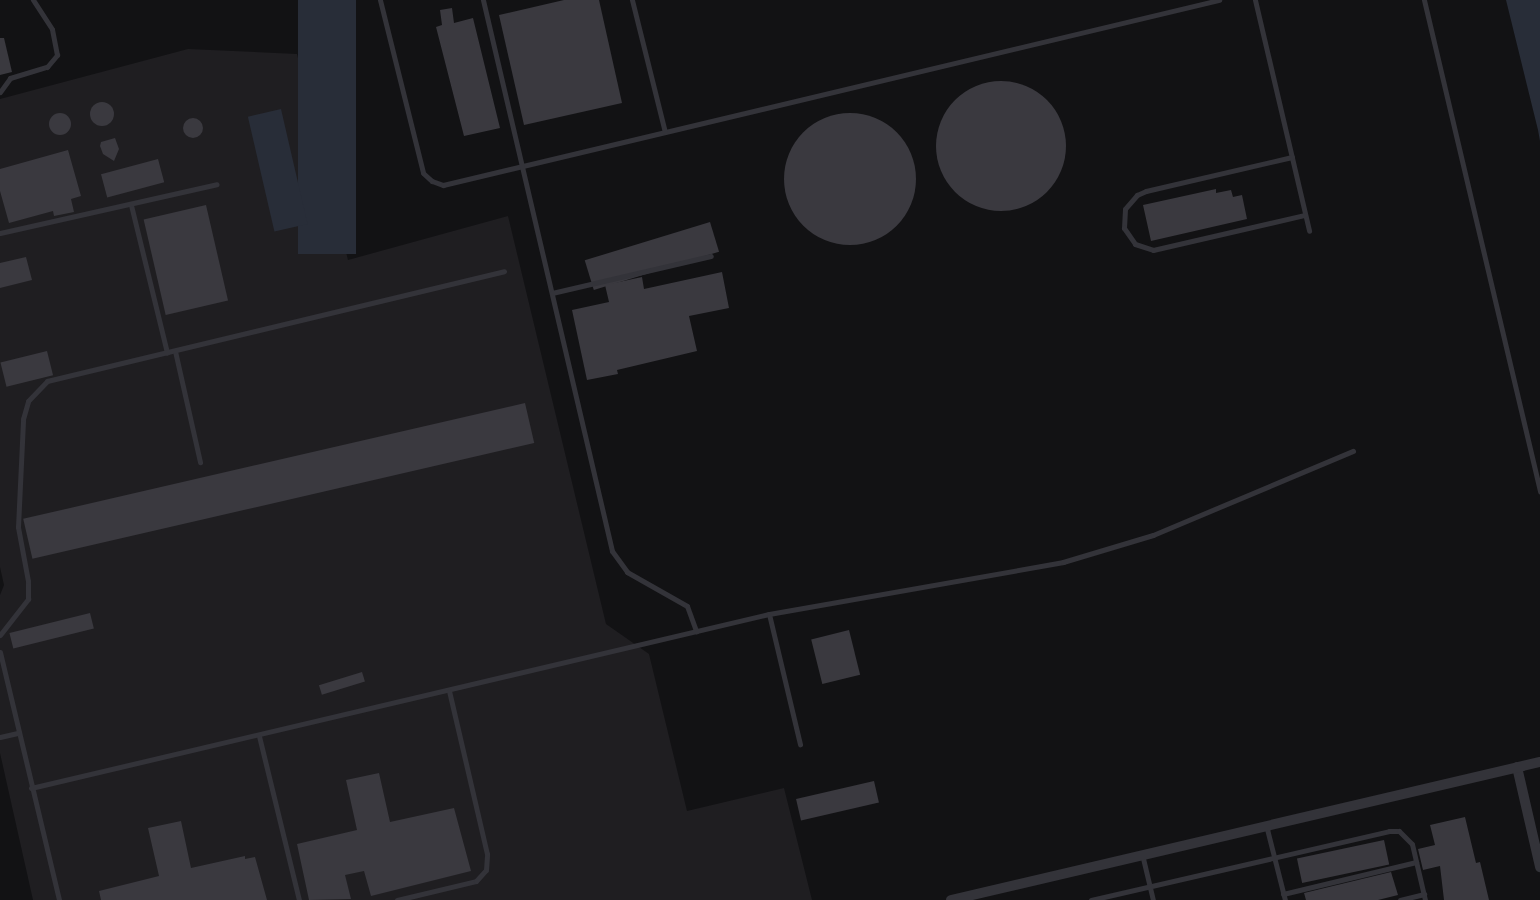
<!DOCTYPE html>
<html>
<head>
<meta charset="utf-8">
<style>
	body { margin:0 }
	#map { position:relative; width:1540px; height:900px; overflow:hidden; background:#121214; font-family:"PT Sans",sans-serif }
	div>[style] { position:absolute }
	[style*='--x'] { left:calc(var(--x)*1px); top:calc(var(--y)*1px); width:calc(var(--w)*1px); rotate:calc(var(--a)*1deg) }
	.built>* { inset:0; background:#1f1e21 }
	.water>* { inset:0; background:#282d38; transform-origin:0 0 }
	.building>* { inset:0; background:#3a393f; transform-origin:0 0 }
	.round { border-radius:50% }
	.service>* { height:5px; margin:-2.5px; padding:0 2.5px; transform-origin:2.5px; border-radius:2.5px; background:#333339 }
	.minor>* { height:10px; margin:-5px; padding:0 5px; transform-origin:5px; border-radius:5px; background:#333339 }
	span { translate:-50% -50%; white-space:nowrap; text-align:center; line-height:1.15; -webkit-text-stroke:4px #0d0d0f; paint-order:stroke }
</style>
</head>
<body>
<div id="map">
	<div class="built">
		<i style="clip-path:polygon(188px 49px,297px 54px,348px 260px,508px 216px,606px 624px,649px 654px,687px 811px,784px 788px,812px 900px,33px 900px,0 753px,0 595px,4px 585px,0 567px,0 99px)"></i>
	</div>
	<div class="water">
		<i style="left:298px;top:0;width:58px;height:254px"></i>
		<i style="clip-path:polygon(1506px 0,1540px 0,1540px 141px,1538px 130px)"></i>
		<i style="left:281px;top:109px;width:118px;height:34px;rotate:77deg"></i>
	</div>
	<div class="building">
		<i style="clip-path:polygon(564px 0,599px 0,622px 103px,524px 125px,499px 15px)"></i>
		<i style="clip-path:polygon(452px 8px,454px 23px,473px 18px,500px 128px,464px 136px,436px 27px,442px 25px,440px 10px)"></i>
		<i style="clip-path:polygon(0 38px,4px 38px,12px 72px,0 75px)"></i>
		<i class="round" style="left:936px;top:81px;width:130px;height:130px"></i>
		<i class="round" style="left:90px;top:102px;width:24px;height:24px"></i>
		<i class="round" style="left:49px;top:113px;width:22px;height:22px"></i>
		<i class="round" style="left:784px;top:113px;width:132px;height:132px"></i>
		<i class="round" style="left:183px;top:118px;width:20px;height:20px"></i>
		<i style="clip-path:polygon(115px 138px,119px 149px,114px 161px,103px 154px,100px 146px,101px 142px)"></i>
		<i style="clip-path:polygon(68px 150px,81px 196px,71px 199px,74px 212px,54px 216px,53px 211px,9px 223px,0 191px,0 169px)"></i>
		<i style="left:158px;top:159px;width:24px;height:59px;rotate:75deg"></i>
		<i style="clip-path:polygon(1216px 189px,1216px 193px,1231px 190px,1233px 197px,1242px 195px,1247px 219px,1151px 241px,1143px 205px)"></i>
		<i style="left:206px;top:205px;width:98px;height:64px;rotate:77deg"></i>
		<i style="left:710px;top:222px;width:31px;height:131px;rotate:73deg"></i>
		<i style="clip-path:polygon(26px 257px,32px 280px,0 288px,0 263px)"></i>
		<i style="clip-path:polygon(722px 272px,729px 308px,689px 316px,697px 351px,617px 370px,618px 374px,587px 380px,572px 310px,609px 302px,605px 285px,642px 277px,644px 289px)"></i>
		<i style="left:47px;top:351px;width:25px;height:48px;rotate:76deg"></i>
		<i style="left:525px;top:403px;width:41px;height:515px;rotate:77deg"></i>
		<i style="left:90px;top:613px;width:16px;height:83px;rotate:76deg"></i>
		<i style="left:849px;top:630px;width:46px;height:39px;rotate:76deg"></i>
		<i style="left:362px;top:672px;width:10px;height:45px;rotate:73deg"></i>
		<i style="clip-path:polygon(379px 773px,390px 822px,454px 808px,471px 871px,371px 896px,364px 871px,345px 875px,351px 899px,309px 900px,297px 844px,357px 830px,346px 780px)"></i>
		<i style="left:874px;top:781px;width:22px;height:80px;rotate:77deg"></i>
		<i style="clip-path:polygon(1465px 817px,1476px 863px,1480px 862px,1489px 900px,1444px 900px,1440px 866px,1423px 870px,1418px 849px,1435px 845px,1430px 825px)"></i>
		<i style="clip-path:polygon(181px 821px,191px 868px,245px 856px,245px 859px,255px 857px,267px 900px,101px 900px,99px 891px,159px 876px,148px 828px)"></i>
		<i style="left:1384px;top:840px;width:25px;height:89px;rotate:78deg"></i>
		<i style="clip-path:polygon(1391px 872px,1398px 895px,1378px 900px,1306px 900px,1304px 893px)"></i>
	</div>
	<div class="service">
		<i style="--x:380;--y:0;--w:178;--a:76"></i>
		<i style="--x:423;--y:173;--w:12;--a:42"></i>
		<i style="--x:432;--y:181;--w:12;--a:20"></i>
		<i style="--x:443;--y:185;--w:798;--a:-13.41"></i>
		<i style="--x:483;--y:0;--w:566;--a:76.82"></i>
		<i style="--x:612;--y:551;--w:26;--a:54"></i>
		<i style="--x:627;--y:572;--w:69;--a:29.5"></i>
		<i style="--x:687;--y:606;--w:27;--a:70"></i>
		<i style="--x:632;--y:0;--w:136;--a:76"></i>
		<i style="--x:1255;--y:0;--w:237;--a:76.8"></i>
		<i style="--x:1424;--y:0;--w:505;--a:76.71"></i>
		<i style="--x:0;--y:92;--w:17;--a:-54"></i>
		<i style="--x:10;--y:78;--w:39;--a:-17"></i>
		<i style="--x:47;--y:67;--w:16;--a:-50"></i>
		<i style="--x:57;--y:55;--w:26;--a:-101"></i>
		<i style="--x:52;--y:29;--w:35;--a:-123"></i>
		<i style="--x:1292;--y:157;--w:150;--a:166.9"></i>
		<i style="--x:1146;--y:191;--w:10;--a:156"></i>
		<i style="--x:1137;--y:195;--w:18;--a:131"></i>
		<i style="--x:1125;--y:209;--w:19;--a:93"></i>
		<i style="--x:1124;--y:228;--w:19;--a:55"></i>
		<i style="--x:1135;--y:244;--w:19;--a:18"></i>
		<i style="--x:1153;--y:250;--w:156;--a:-13"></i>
		<i style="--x:131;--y:205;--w:152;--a:76.3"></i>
		<i style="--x:0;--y:233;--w:222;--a:-12.7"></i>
		<i style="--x:552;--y:293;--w:163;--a:-13.1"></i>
		<i style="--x:175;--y:351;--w:114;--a:77.3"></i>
		<i style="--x:769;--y:614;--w:134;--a:76.6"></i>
		<i style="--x:0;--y:635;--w:46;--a:-52.1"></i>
		<i style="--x:28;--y:599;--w:18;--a:-90"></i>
		<i style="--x:28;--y:581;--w:55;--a:-100.5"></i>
		<i style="--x:18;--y:527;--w:108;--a:-87.3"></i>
		<i style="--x:23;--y:419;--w:19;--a:-74"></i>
		<i style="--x:28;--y:401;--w:28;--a:-46"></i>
		<i style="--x:47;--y:381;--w:470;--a:-13.5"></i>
		<i style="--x:0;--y:652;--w:255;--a:76.6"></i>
		<i style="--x:259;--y:736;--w:169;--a:76.3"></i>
		<i style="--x:0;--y:737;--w:18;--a:-13"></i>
		<i style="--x:31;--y:788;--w:758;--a:-13.27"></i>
		<i style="--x:769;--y:614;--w:299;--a:-10"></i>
		<i style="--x:1063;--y:562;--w:94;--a:-16.7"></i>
		<i style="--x:1153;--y:535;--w:217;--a:-22.8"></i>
		<i style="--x:1266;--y:825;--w:77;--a:75.8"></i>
		<i style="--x:1142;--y:854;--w:47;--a:76.6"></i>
		<i style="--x:1283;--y:894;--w:137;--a:-13.5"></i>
		<i style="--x:397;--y:900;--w:81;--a:-13.5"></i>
		<i style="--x:476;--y:881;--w:15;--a:-48"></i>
		<i style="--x:486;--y:870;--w:16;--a:-86"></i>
		<i style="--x:487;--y:854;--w:167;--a:-103.1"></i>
		<i style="--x:1091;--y:900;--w:306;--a:-13"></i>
		<i style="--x:1389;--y:831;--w:10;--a:0"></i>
		<i style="--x:1399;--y:831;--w:18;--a:45"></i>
		<i style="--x:1412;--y:844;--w:57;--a:76.9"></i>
		<i style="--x:1400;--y:900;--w:25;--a:-14"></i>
	</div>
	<div class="minor">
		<i style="--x:1517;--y:767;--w:103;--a:77"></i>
		<i style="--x:951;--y:900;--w:605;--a:-13.19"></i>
	</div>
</div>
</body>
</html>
